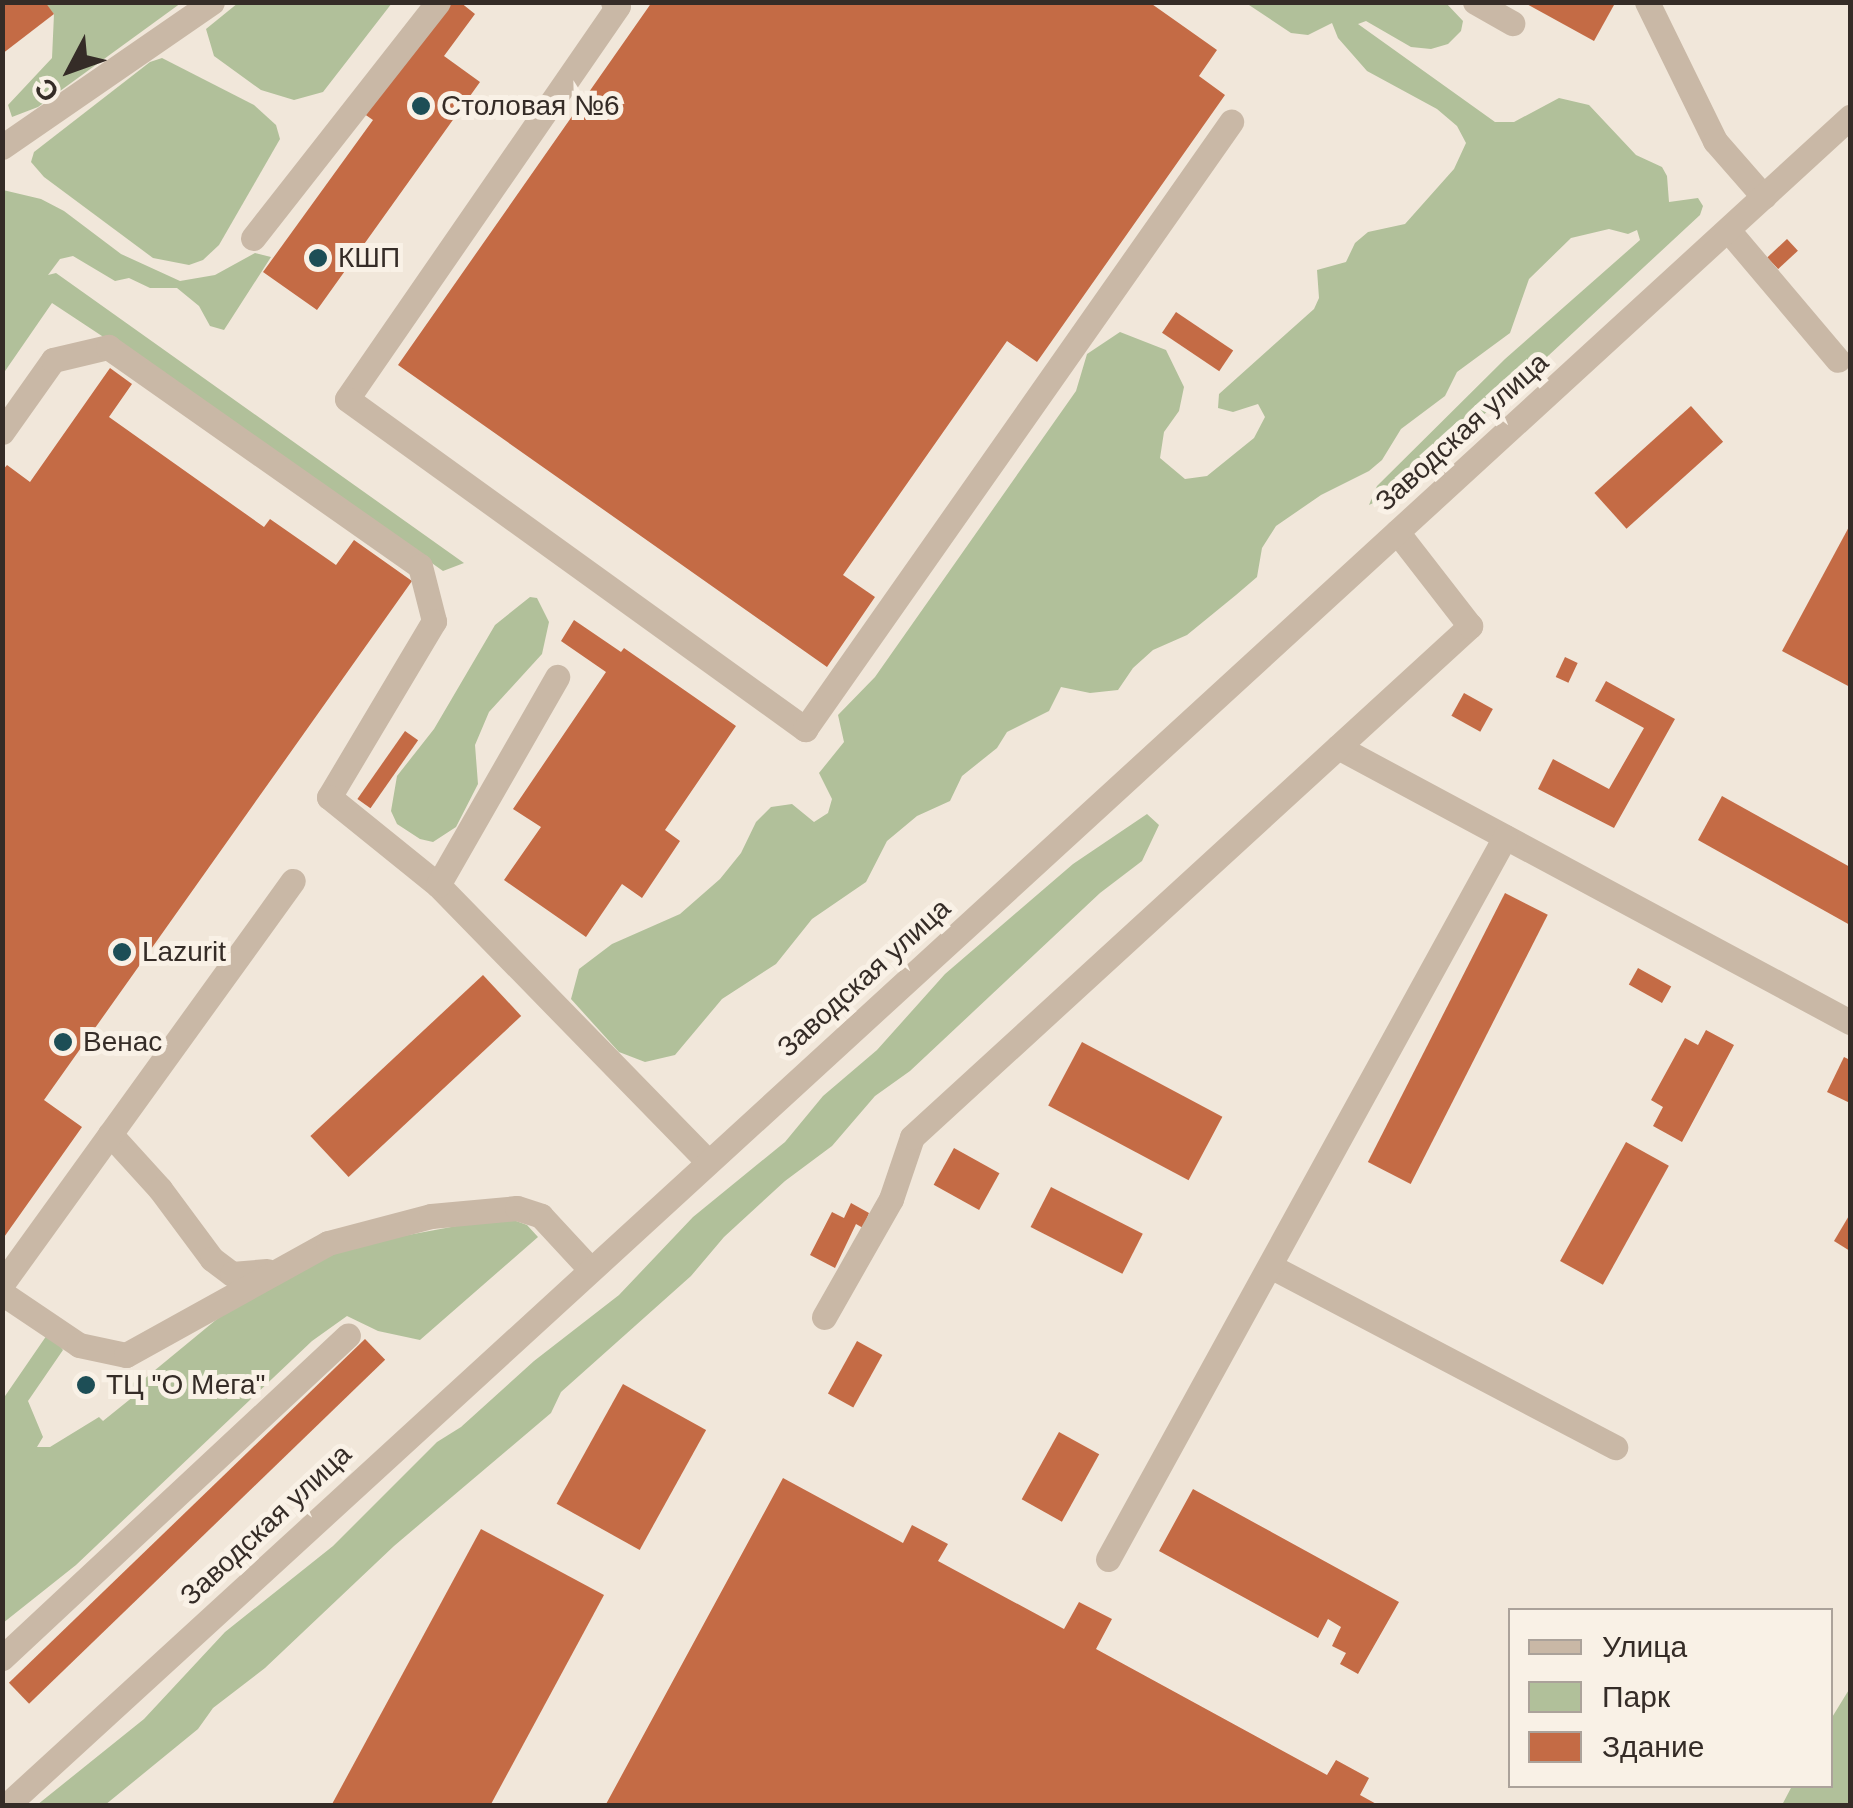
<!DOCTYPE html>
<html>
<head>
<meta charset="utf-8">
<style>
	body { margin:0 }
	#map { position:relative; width:1853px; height:1808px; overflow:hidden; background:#f1e7da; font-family:Arial,sans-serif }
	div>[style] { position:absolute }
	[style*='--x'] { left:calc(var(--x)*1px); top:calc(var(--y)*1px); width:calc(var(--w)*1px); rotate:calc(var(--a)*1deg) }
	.green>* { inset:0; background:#b1c09a }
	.building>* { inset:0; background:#c46b45; transform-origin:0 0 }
	.minor>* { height:25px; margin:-12.5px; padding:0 12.5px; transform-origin:12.5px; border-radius:12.5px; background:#c9b8a6 }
	.dots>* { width:28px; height:28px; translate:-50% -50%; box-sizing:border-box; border:5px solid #f9f1e6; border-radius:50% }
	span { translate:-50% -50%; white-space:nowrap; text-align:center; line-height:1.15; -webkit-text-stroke:10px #f9f1e6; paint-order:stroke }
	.poi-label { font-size:28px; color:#352c27 }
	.left { translate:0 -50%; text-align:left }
	.street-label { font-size:28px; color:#352c27 }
	.frame { position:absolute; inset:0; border:5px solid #352c27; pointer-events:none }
	.legend { position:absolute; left:1508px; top:1608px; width:325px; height:180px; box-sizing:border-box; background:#f9f1e6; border:2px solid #aba29a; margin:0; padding:12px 18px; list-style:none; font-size:30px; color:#352c27 }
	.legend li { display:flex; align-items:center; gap:20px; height:50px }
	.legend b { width:50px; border:2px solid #aba29a }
	.north { position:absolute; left:20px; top:20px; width:100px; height:100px; -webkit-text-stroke:8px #f9f1e6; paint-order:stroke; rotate:229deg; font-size:28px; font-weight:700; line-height:40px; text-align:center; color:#352c27 }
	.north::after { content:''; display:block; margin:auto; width:35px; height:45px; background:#352c27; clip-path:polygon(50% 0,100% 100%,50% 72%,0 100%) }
</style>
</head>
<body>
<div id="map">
	<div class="green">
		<i style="clip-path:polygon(45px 3px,181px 3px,38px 107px,12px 117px,8px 105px,52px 58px,54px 14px)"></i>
		<i style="clip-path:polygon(238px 3px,238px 2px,392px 3px,323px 92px,294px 100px,261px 90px,214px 56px,206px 29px)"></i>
		<i style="clip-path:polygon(1246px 3px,1446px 3px,1463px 21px,1461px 31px,1448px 44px,1431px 49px,1411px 47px,1366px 21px,1358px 24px,1495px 122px,1514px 122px,1559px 98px,1589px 105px,1636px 155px,1662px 167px,1667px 176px,1669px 202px,1698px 198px,1703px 206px,1700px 215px,1505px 396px,1394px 493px,1369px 505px,1377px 486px,1505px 359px,1640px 240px,1637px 230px,1628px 234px,1609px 229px,1571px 238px,1529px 279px,1510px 333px,1457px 372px,1445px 396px,1401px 429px,1382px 460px,1369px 471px,1321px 495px,1276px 526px,1262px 548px,1257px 577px,1236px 595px,1187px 635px,1153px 650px,1133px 668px,1118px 690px,1090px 693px,1061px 687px,1049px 711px,1007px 732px,997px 748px,962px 776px,950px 801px,917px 816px,887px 841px,866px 882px,812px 919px,776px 964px,722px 999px,675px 1055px,645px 1062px,619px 1052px,571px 999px,579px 969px,612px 944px,680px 914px,720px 879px,741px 853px,756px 822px,771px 807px,792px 804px,814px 822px,828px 813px,832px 799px,819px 773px,844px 742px,838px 715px,875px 677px,1076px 391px,1087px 354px,1120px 332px,1166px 350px,1184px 387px,1179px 411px,1164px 432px,1160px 458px,1185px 479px,1207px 476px,1254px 438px,1265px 417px,1258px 404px,1233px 412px,1218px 408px,1219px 394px,1314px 309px,1319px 298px,1317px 270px,1346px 262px,1355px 243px,1368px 232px,1405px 224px,1454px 169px,1466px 143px,1457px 126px,1437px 109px,1367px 71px,1338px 38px,1332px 23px,1308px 35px,1291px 33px)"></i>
		<i style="clip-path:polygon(162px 58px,254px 105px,276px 125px,280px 139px,219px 245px,203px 260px,189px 265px,153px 258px,44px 177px,31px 162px,34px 152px,150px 62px)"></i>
		<i style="clip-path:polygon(3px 190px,41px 199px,64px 211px,121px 254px,180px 281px,215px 275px,255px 253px,271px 257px,224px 330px,210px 326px,199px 306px,177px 288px,150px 288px,129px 278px,115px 281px,73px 256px,60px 259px,48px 275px,56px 273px,464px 563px,443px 571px,121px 342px,108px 340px,52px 303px,3px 374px)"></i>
		<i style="clip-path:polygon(530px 597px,537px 598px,549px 622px,542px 654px,489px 712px,475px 745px,478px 784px,456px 827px,433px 842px,420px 839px,397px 824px,391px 811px,397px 776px,434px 729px,495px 625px)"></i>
		<i style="clip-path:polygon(1147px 814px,1159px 825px,1142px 861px,1100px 893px,910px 1071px,875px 1096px,832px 1146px,785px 1181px,724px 1237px,691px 1276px,561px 1392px,551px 1413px,394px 1546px,265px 1668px,213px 1708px,198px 1729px,105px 1805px,37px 1805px,144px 1719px,225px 1632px,333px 1546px,437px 1442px,461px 1427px,534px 1361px,619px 1295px,693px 1217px,785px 1142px,823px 1096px,877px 1050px,945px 974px,1073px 864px)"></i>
		<i style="clip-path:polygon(505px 1217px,527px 1225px,538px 1237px,420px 1340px,378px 1331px,347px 1316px,312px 1341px,76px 1565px,3px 1623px,3px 1399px,49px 1332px,63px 1350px,28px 1401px,43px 1437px,37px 1447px,50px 1447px,99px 1417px,103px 1421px,134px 1396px,124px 1385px,143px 1380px,228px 1310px,338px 1248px)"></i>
		<i style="clip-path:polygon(1850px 1688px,1850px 1805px,1782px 1805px,1792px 1786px,1830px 1786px,1831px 1719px)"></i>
	</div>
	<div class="building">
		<i style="clip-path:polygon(2px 2px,45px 2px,54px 14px,2px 54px)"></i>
		<i style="clip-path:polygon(451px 2px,460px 2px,475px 14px,444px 56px,480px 82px,317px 310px,263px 272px,373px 120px,360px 111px)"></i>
		<i style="clip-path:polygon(652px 2px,1149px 2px,1217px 50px,1199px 76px,1225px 95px,1037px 362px,1007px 341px,843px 575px,875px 597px,827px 667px,398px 365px)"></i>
		<i style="clip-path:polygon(1523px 2px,1610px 2px,1614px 5px,1594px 41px)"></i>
		<i style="left:1787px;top:239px;width:16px;height:27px;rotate:47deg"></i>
		<i style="left:1176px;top:312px;width:69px;height:25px;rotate:34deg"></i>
		<i style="clip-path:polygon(110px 368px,132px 384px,109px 417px,264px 527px,270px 519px,336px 565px,354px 540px,412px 581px,44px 1100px,82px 1127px,2px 1240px,2px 471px,7px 465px,30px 482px)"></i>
		<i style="left:1691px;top:406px;width:48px;height:130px;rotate:48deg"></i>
		<i style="clip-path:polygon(1850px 525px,1850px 687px,1782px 651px)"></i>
		<i style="clip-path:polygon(574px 620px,621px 652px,624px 648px,736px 726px,665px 830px,680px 841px,642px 898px,622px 884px,586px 937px,504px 880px,541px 827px,513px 809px,606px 672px,561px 641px)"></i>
		<i style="left:1565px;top:657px;width:14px;height:22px;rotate:25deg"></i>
		<i style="clip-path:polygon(1606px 681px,1675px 719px,1614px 828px,1538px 789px,1553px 759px,1609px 789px,1644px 728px,1595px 701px)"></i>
		<i style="left:1464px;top:693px;width:33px;height:26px;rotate:29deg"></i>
		<i style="left:405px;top:731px;width:16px;height:83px;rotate:35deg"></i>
		<i style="clip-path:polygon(1722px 796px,1850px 867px,1850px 925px,1698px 840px)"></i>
		<i style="left:1505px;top:893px;width:48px;height:302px;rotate:27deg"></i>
		<i style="left:1638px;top:968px;width:38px;height:19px;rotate:29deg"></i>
		<i style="left:483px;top:975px;width:56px;height:236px;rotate:47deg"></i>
		<i style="clip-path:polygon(1706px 1030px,1734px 1045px,1682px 1142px,1653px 1126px,1663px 1107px,1651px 1100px,1685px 1038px,1698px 1045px)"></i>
		<i style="left:1082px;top:1042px;width:159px;height:72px;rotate:28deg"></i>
		<i style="clip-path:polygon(1844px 1057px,1850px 1060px,1850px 1103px,1827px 1092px)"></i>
		<i style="left:1626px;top:1142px;width:49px;height:136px;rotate:29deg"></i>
		<i style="left:954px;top:1148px;width:52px;height:42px;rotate:29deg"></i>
		<i style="left:1051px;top:1187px;width:103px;height:45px;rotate:27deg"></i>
		<i style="clip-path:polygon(851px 1203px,869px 1213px,863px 1228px,856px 1224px,835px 1268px,810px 1255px,832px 1212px,844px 1218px)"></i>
		<i style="clip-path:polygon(1850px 1214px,1850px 1251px,1834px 1241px)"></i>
		<i style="left:365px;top:1339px;width:29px;height:495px;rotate:46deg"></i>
		<i style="left:857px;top:1341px;width:29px;height:60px;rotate:29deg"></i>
		<i style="left:623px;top:1384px;width:95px;height:137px;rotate:29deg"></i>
		<i style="left:1059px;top:1432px;width:46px;height:77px;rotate:29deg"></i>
		<i style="clip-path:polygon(783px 1478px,903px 1543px,912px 1525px,948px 1544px,938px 1561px,1064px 1629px,1079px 1602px,1112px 1619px,1096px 1649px,1327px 1775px,1336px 1760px,1369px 1778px,1360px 1795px,1380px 1806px,605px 1806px)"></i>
		<i style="clip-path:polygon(1193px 1489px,1399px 1602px,1358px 1674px,1340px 1664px,1346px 1653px,1332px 1646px,1341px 1627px,1328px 1619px,1318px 1638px,1159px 1551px)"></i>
		<i style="clip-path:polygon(481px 1529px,604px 1595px,490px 1806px,331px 1806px)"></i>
	</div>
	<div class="minor">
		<i style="--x:613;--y:2;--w:6;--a:39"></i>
		<i style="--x:618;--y:6;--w:477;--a:124.6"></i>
		<i style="--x:347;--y:399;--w:565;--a:35.77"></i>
		<i style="--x:805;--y:729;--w:742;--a:-54.94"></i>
		<i style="--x:1475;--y:2;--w:43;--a:29.6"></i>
		<i style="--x:1647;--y:2;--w:155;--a:63.9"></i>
		<i style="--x:1715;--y:141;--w:74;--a:48.8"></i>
		<i style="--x:2;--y:147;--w:255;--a:-34.6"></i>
		<i style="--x:1728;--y:230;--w:170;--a:49.8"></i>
		<i style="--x:253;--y:238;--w:300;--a:-51.9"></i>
		<i style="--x:2;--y:432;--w:88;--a:-54.7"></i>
		<i style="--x:53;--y:360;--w:57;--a:-13.3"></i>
		<i style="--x:108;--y:347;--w:381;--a:35.1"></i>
		<i style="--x:420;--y:566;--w:57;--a:75.7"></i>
		<i style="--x:434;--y:621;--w:205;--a:120.8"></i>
		<i style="--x:329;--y:797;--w:140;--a:38.9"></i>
		<i style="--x:438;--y:885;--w:385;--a:45.7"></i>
		<i style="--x:1338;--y:747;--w:581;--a:28.24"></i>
		<i style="--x:438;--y:885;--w:240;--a:-60.2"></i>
		<i style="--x:110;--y:1134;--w:74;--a:47.7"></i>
		<i style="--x:160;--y:1189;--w:87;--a:53.4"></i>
		<i style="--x:212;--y:1259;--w:25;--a:37"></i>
		<i style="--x:232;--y:1274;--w:35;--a:-5"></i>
		<i style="--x:1270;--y:1266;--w:390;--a:27.7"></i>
		<i style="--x:2;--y:1284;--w:497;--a:-54.2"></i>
		<i style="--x:2;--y:1293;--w:93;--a:34"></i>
		<i style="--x:79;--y:1345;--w:48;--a:12"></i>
		<i style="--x:126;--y:1355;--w:231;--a:-29"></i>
		<i style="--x:328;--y:1243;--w:106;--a:-14.7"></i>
		<i style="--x:431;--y:1216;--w:86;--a:-5.3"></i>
		<i style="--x:517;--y:1208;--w:25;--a:18"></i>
		<i style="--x:541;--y:1216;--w:72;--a:47.2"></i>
		<i style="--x:824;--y:1317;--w:136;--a:-60.4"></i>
		<i style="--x:891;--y:1199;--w:65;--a:-71.3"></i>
		<i style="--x:912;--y:1137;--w:757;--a:-42.48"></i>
		<i style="--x:1470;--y:626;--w:119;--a:-127.8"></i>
		<i style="--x:1108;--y:1559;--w:824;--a:-61.2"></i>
		<i style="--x:2;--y:1658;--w:473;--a:-43"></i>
		<i style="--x:6;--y:1806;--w:2501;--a:-42.49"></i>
	</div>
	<div class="dots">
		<i style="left:421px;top:106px;background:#1d4e56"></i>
		<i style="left:318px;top:258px;background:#1d4e56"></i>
		<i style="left:122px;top:952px;background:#1d4e56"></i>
		<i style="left:63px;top:1042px;background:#1d4e56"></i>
		<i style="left:86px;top:1385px;background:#1d4e56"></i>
	</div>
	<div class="poi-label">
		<span class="left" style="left:441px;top:106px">Столовая №6</span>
		<span class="left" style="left:338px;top:258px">КШП</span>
		<span class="left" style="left:142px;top:952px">Lazurit</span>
		<span class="left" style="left:83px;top:1042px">Венас</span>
		<span class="left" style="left:106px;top:1385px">ТЦ "О Мега"</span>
	</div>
	<div class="street-label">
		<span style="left:1462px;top:432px;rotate:-42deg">Заводская улица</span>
		<span style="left:864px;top:978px;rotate:-42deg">Заводская улица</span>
		<span style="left:266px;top:1525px;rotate:-43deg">Заводская улица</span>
	</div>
	<div class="frame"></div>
	<ul class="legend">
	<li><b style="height:12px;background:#c9b8a6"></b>Улица</li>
	<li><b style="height:28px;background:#b1c09a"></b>Парк</li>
	<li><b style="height:28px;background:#c46b45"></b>Здание</li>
	</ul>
	<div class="north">С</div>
</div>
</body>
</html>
